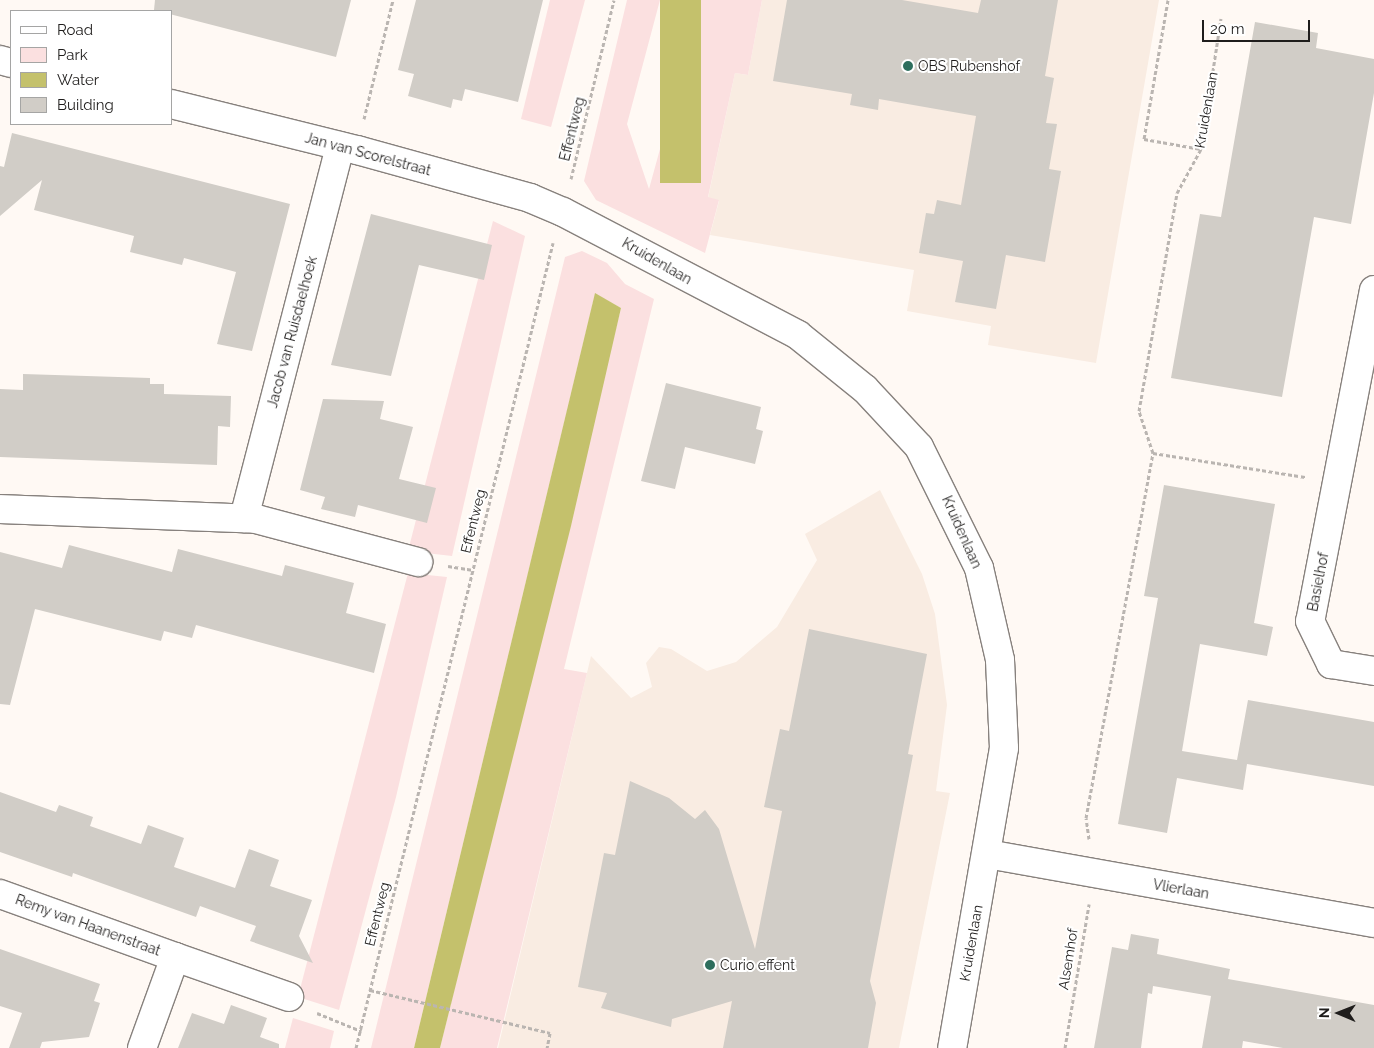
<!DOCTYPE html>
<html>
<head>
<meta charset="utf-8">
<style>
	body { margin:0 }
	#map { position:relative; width:1374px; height:1048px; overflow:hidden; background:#fff9f4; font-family:Raleway,sans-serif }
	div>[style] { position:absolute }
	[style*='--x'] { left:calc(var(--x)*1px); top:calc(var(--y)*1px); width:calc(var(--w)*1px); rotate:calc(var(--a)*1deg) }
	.built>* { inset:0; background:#f9ece2 }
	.green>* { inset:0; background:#fbe0e0 }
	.water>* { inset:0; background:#c4c16c; transform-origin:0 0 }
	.building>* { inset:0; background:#d1cdc7 }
	.path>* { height:3px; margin-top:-1.5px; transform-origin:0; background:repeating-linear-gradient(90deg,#bab5b1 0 4px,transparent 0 6.5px) }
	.roads { filter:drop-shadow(1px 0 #87817d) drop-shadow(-1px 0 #87817d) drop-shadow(0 1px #87817d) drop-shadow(0 -1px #87817d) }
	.minor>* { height:28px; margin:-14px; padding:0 14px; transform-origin:14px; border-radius:14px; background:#fff }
	.dots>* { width:14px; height:14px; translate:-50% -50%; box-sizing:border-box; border:2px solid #fff; border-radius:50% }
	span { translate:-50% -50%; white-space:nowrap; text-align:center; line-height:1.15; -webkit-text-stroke:4px #fff; paint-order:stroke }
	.poi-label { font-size:14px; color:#1f1d1c }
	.left { translate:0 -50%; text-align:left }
	.street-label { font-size:14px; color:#1f1d1c }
	.legend { position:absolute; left:10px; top:10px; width:162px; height:115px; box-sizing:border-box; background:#fff; border:1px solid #a5a5a4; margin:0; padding:6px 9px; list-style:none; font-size:15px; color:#1f1d1c }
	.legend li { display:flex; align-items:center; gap:10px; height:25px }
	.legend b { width:25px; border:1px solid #a5a5a4 }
	.north { position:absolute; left:1314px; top:988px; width:50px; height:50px; -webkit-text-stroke:4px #fff; paint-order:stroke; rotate:271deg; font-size:14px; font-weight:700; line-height:20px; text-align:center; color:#1f1d1c }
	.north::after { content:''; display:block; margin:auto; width:18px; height:22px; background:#1f1d1c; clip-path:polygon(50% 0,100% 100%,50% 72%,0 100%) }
	.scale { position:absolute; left:1202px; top:20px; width:108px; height:22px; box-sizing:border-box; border:2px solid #1f1d1c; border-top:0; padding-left:6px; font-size:15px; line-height:18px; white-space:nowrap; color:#1f1d1c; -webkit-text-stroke:4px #fff; paint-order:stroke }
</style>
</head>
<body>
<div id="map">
	<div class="built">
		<i style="clip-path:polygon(762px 0,1159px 0,1096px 363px,988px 345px,991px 326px,907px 311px,914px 270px,710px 235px,719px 201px,708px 198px,735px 73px,748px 75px)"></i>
		<i style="clip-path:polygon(880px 490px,922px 574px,935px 614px,947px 705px,936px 791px,950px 793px,899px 1048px,498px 1048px,591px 656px,631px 698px,652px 687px,646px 663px,659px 647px,671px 649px,707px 671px,736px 662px,777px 627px,817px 560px,805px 534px)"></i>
	</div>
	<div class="green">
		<i style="clip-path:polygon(550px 0,585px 0,551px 127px,521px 119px)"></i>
		<i style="clip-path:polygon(627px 0,660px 0,627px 124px,649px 189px,701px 0,762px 0,748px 75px,735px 73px,708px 197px,719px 200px,705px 253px,596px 200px,584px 181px)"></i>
		<i style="clip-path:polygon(493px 221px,525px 236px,452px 556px,408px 551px)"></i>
		<i style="clip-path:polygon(582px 251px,607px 263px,625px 284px,654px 299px,564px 669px,587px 673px,497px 1048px,440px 1048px,621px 308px,595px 294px,414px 1048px,371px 1048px,565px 257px)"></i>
		<i style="clip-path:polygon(408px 573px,447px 577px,396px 797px,339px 1010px,298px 997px)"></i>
		<i style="clip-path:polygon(293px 1018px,334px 1031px,330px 1048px,285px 1048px)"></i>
	</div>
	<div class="water">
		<i style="left:660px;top:0;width:41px;height:183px"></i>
		<i style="clip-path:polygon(595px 293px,621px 308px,571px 526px,440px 1048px,414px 1048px)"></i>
	</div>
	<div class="building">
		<i style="clip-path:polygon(155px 0,351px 0,336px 57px,154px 10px)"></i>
		<i style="clip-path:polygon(416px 0,543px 0,518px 102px,465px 89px,462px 101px,453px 99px,451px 108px,408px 96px,414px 74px,398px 70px)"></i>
		<i style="clip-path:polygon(787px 0,902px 0,978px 13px,981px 0,1058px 0,1045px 76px,1054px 78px,1046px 123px,1057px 124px,1049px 169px,1061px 171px,1045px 262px,1006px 255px,996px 309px,955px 302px,963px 261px,919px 253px,926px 213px,934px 214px,937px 200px,961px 205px,976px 116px,879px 99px,878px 110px,850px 105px,852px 94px,773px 81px)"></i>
		<i style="clip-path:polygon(1255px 22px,1318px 33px,1316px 48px,1374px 59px,1374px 93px,1351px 224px,1314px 217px,1282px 397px,1171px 378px,1200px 214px,1221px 217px)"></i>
		<i style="clip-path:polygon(12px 133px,290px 204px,252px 351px,217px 344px,236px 272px,184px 258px,182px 265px,130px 252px,134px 236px,34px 210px,42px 180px,0 216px,0 166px,4px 167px)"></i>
		<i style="clip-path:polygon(371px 214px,492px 245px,484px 280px,419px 265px,391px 376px,331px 365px)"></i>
		<i style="clip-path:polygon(23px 374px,150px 378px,150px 384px,164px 384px,164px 394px,231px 396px,230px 427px,218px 426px,217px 465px,0 457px,0 389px,23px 390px)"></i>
		<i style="clip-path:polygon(666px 383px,761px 407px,756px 429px,763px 431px,755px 464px,685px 447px,675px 489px,641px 481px)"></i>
		<i style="clip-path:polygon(323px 399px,384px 401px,380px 419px,413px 427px,399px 479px,436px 488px,427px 523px,358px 505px,355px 517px,321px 509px,325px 497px,300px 490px)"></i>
		<i style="clip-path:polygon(1164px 485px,1275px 504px,1254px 623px,1273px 627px,1267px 656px,1200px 644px,1182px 751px,1237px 760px,1248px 700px,1374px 722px,1374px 786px,1247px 764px,1243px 790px,1177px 778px,1167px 833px,1118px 824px,1158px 598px,1144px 596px)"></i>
		<i style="clip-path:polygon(69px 545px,172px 572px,178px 549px,282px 576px,285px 565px,354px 583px,346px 613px,386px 624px,374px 673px,196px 625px,192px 638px,164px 631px,161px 641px,35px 609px,10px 705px,0 704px,0 552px,62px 568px)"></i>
		<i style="clip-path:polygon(809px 629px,927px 654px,908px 754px,913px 755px,870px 981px,876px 1003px,868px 1048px,723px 1048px,732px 1001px,672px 1019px,671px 1027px,601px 1008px,607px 993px,578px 987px,604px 853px,615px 855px,630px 781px,669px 798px,695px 819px,705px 810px,719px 829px,755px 949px,782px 811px,764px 807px,780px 729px,789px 731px)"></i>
		<i style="clip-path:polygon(0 792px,56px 812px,59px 805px,93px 817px,90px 826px,141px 844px,148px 825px,184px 838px,174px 867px,235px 888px,249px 849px,279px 860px,270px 886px,312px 900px,299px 936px,313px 963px,250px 941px,256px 926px,200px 906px,196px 917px,73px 873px,72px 877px,0 852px)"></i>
		<i style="clip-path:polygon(1131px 934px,1159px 939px,1157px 954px,1230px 969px,1228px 979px,1374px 1005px,1374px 1048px,1283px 1048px,1243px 1041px,1242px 1048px,1202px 1048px,1211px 996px,1153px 986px,1152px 994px,1148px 993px,1141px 1048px,1094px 1048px,1112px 947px,1128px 950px)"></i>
		<i style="clip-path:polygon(0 949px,100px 984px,94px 1001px,100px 1003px,89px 1037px,42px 1042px,40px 1048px,9px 1048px,22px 1013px,0 1006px)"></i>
		<i style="clip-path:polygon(231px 1005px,267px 1018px,260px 1037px,279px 1044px,279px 1048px,178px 1048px,192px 1013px,224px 1024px)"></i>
	</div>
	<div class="path">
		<i style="--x:1168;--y:0;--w:141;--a:99.8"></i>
		<i style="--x:1144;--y:139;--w:58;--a:10"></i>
		<i style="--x:364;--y:119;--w:122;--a:-76.3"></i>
		<i style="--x:571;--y:179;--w:184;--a:-76.5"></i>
		<i style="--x:1153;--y:453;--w:154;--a:9"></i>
		<i style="--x:448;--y:566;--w:24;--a:9"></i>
		<i style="--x:1089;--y:839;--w:21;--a:-98"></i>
		<i style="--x:1086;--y:818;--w:371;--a:-79.6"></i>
		<i style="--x:1153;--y:453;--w:44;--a:-108.4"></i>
		<i style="--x:1139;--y:411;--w:221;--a:-80.1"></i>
		<i style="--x:1177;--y:193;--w:50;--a:-61.4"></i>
		<i style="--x:1201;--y:149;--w:132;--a:-81.3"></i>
		<i style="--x:370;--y:990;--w:185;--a:13.4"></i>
		<i style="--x:550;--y:1033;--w:15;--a:101"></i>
		<i style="--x:317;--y:1013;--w:48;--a:22.2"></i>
		<i style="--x:356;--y:1048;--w:829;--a:-76.25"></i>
		<i style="--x:1065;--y:1048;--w:146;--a:-80.5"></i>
	</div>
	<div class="roads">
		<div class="minor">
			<i style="--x:0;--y:60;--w:11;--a:15"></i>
			<i style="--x:171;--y:104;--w:192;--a:13.9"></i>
			<i style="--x:357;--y:150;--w:180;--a:15.5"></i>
			<i style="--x:530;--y:198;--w:36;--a:23"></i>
			<i style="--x:563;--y:212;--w:265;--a:27.6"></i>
			<i style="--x:798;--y:335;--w:86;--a:38.9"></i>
			<i style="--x:865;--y:389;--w:79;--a:47"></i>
			<i style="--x:919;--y:447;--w:135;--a:63.6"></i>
			<i style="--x:979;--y:568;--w:94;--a:77.1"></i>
			<i style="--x:1000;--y:660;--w:88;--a:87.4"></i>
			<i style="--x:1004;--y:748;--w:304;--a:99.8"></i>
			<i style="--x:1374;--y:290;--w:337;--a:100.9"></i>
			<i style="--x:1310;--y:621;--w:48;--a:64"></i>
			<i style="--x:1331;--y:664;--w:44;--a:9.2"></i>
			<i style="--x:0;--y:509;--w:256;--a:2.2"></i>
			<i style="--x:256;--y:519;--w:168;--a:14.9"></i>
			<i style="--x:244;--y:518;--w:384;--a:-75.5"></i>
			<i style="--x:987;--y:854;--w:393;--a:10.1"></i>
			<i style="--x:0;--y:894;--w:186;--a:19.8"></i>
			<i style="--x:175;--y:957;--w:97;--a:109.9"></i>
			<i style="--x:175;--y:957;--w:121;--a:19.3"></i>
		</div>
	</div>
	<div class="dots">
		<i style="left:908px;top:66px;background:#2d6e5d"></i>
		<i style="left:710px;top:965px;background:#2d6e5d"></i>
	</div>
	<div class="poi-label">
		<span class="left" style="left:918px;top:66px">OBS Rubenshof</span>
		<span class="left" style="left:720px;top:965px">Curio effent</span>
	</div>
	<div class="street-label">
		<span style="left:1206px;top:110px;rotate:-80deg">Kruidenlaan</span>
		<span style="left:572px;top:129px;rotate:-76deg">Effentweg</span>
		<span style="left:368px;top:154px;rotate:15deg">Jan van Scorelstraat</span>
		<span style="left:657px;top:261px;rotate:30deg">Kruidenlaan</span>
		<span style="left:292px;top:332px;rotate:-75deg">Jacob van Ruisdaelhoek</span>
		<span style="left:473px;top:521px;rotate:-76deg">Effentweg</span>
		<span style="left:962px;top:532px;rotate:66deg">Kruidenlaan</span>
		<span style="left:1318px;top:582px;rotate:-79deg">Basielhof</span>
		<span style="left:1181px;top:889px;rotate:10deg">Vlierlaan</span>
		<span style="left:377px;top:914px;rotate:-76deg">Effentweg</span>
		<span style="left:88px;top:925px;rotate:20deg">Remy van Haanenstraat</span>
		<span style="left:971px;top:943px;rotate:-80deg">Kruidenlaan</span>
		<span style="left:1068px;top:959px;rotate:-81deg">Alsemhof</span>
	</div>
	<ul class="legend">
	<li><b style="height:6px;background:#fff"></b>Road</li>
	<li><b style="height:14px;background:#fbe0e0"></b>Park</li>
	<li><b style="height:14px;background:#c4c16c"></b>Water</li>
	<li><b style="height:14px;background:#d1cdc7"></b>Building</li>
	</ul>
	<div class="north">N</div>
	<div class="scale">20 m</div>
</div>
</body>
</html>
